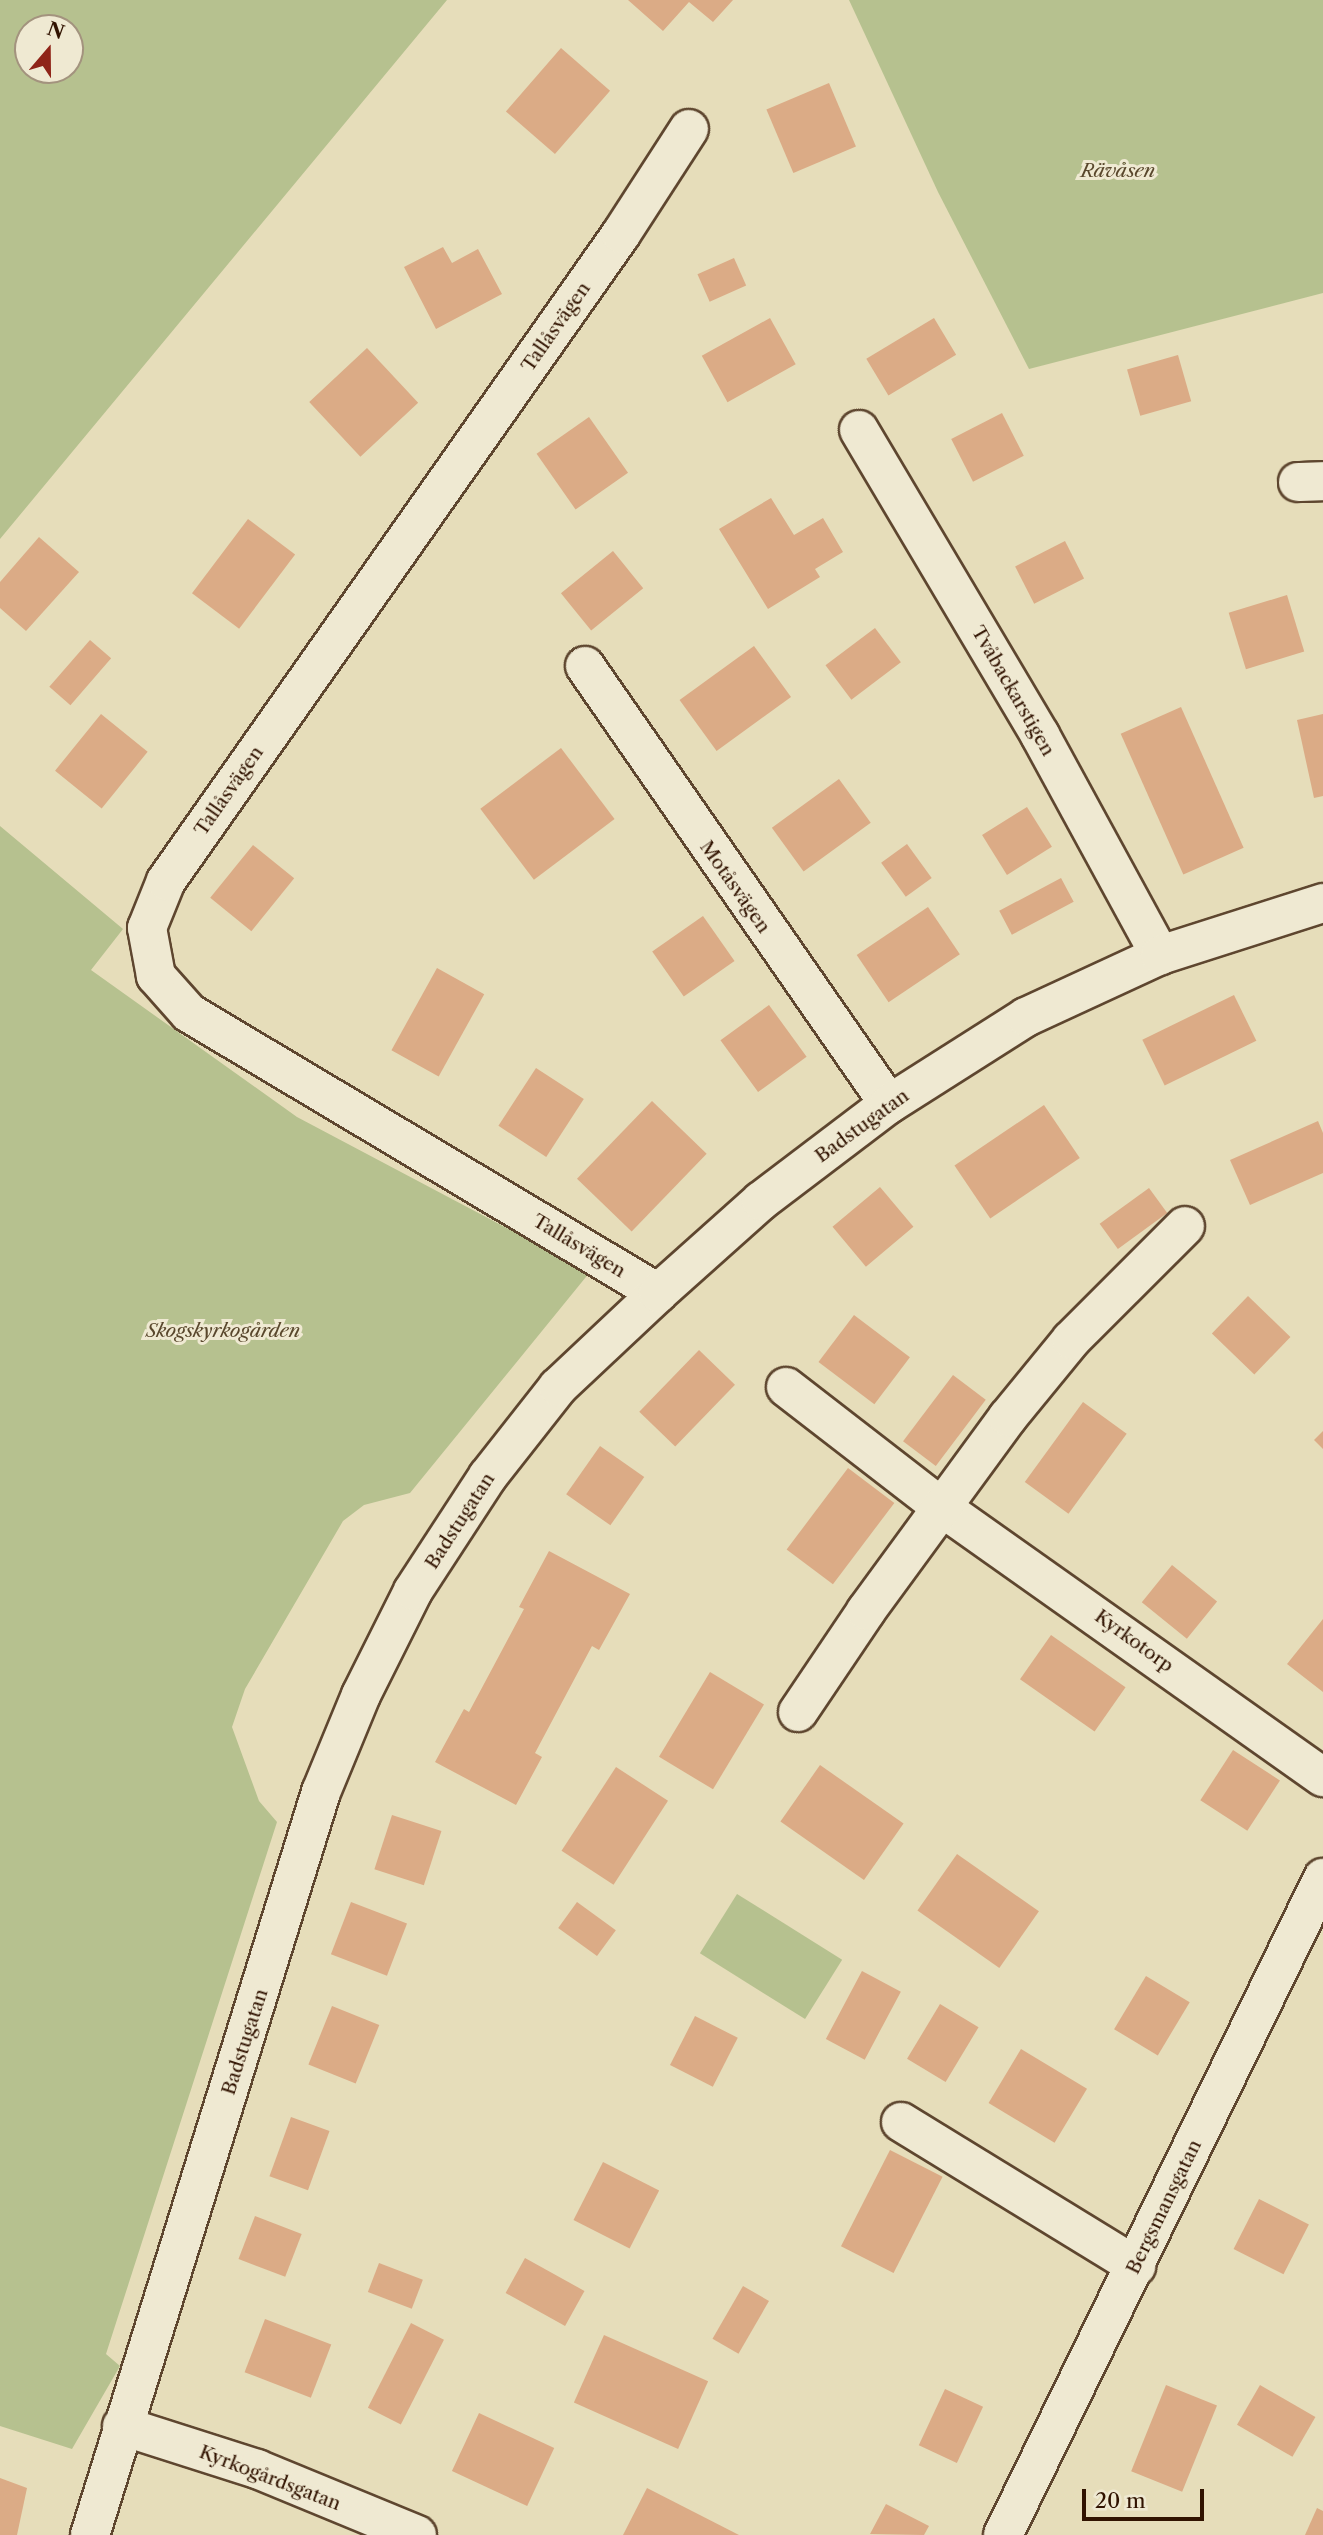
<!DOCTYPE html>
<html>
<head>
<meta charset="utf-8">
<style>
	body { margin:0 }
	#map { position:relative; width:1323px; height:2535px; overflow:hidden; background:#e6ddba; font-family:"Libre Caslon Text",serif }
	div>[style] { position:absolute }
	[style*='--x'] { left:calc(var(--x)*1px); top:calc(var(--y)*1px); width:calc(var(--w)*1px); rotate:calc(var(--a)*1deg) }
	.green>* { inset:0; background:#b6c18f; transform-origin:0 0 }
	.building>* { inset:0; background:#dbab86; transform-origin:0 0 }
	.roads { filter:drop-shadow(2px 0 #5e462f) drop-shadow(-2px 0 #5e462f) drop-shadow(0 2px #5e462f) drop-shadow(0 -2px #5e462f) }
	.minor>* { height:38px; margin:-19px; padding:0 19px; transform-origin:19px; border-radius:19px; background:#efe9d2 }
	span { translate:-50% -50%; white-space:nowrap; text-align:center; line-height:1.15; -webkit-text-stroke:6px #efe9d2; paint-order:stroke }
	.park-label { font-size:19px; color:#59472c; font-style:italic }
	.street-label { font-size:19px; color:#311301 }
	.north { position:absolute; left:14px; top:14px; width:70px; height:70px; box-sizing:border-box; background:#efe9d2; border:2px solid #a3937e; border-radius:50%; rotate:20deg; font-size:19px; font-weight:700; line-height:28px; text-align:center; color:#311301 }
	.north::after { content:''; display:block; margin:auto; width:24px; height:32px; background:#8f2418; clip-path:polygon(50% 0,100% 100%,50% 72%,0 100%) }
	.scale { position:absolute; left:1082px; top:2489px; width:122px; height:32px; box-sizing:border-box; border:4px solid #311301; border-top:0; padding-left:9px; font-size:21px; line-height:24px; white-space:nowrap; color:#311301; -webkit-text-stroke:5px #efe9d2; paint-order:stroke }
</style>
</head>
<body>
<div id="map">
	<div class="green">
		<i style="clip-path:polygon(evenodd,0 0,447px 0,0 539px,0 0,28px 28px,70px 28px,70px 70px,28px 70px,28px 28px)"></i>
		<i style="clip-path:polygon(849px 0,1323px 0,1323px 293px,1029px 369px,938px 192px)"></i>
		<i style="clip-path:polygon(0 826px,123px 929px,91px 970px,297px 1117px,590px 1272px,410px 1493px,364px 1505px,343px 1521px,245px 1689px,232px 1727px,259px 1801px,277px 1822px,106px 2354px,120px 2366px,72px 2449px,0 2426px)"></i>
		<i style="left:737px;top:1894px;width:124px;height:70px;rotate:32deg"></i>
	</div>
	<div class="building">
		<i style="clip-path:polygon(628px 0,733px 0,713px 22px,689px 2px,663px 31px)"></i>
		<i style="left:561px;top:48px;width:65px;height:84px;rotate:41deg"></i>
		<i style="left:829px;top:83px;width:69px;height:68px;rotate:67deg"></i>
		<i style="clip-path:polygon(443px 247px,452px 263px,478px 249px,502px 294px,436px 329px,404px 267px)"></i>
		<i style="left:734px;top:258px;width:30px;height:40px;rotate:66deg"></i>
		<i style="left:770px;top:318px;width:53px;height:78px;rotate:61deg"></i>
		<i style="left:934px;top:318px;width:43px;height:79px;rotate:59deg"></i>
		<i style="left:367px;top:348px;width:75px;height:79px;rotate:47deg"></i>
		<i style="left:1178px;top:355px;width:48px;height:53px;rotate:74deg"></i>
		<i style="left:1002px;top:413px;width:48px;height:57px;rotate:63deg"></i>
		<i style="left:589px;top:417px;width:68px;height:64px;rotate:55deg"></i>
		<i style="clip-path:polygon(771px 498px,794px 535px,823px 518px,843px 552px,815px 569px,820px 577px,768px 609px,719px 529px)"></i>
		<i style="left:248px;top:519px;width:59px;height:93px;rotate:37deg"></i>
		<i style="clip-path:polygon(39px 537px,79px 572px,26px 631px,0 608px,0 582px)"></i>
		<i style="left:1065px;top:541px;width:42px;height:56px;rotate:63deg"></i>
		<i style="left:613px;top:551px;width:48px;height:67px;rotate:51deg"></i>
		<i style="left:1287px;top:595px;width:59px;height:61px;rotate:73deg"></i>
		<i style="left:875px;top:628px;width:43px;height:62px;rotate:53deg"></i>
		<i style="left:90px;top:640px;width:28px;height:62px;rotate:41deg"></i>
		<i style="left:754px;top:646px;width:63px;height:92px;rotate:54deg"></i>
		<i style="left:1181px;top:707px;width:154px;height:66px;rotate:66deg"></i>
		<i style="left:101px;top:714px;width:60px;height:73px;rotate:39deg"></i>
		<i style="clip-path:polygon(1323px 714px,1323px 796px,1314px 798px,1297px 720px)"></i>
		<i style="left:561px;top:748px;width:89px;height:101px;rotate:53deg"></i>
		<i style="left:839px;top:779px;width:54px;height:83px;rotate:54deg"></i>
		<i style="left:1027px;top:807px;width:47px;height:53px;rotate:58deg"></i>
		<i style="left:907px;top:844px;width:42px;height:32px;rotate:54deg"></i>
		<i style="left:253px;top:845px;width:53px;height:68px;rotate:39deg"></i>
		<i style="left:1061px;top:878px;width:27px;height:70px;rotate:62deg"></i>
		<i style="left:928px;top:907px;width:57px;height:86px;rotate:56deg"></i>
		<i style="left:703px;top:916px;width:55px;height:62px;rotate:55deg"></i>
		<i style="left:437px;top:968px;width:54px;height:94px;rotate:29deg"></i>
		<i style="left:1234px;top:995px;width:51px;height:102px;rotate:64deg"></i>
		<i style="left:769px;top:1005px;width:64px;height:60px;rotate:54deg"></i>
		<i style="left:536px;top:1068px;width:57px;height:69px;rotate:33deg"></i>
		<i style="left:652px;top:1101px;width:76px;height:108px;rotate:44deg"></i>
		<i style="left:1044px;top:1105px;width:64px;height:108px;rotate:56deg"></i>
		<i style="clip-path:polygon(1318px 1121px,1323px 1133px,1323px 1173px,1250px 1205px,1230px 1160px)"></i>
		<i style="left:880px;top:1187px;width:52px;height:62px;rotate:50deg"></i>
		<i style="left:1149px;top:1188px;width:31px;height:61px;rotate:54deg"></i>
		<i style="left:1248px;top:1296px;width:59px;height:52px;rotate:44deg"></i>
		<i style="left:854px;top:1315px;width:70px;height:59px;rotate:37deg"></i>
		<i style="left:699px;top:1350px;width:50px;height:86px;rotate:44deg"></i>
		<i style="left:953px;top:1375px;width:41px;height:83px;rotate:37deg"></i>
		<i style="left:1083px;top:1402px;width:54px;height:99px;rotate:36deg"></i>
		<i style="clip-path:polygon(1323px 1431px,1323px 1449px,1314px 1440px)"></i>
		<i style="left:600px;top:1446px;width:54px;height:59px;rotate:35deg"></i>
		<i style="left:848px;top:1468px;width:58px;height:102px;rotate:37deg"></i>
		<i style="clip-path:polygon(549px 1551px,630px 1594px,599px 1650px,592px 1646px,535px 1753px,542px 1757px,516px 1805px,435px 1762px,464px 1709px,469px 1712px,524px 1609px,519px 1607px)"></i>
		<i style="left:1172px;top:1565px;width:58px;height:48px;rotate:39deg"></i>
		<i style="clip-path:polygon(1323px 1619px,1323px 1692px,1287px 1664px)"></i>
		<i style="left:1051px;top:1635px;width:91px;height:54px;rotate:35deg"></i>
		<i style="left:710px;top:1672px;width:63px;height:99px;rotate:31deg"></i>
		<i style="left:1233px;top:1750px;width:56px;height:60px;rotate:33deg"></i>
		<i style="left:820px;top:1765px;width:102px;height:69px;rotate:35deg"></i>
		<i style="left:616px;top:1767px;width:62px;height:100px;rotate:33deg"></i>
		<i style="left:392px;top:1815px;width:52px;height:57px;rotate:18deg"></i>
		<i style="left:957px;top:1854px;width:100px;height:69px;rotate:35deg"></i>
		<i style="left:351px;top:1902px;width:60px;height:56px;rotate:21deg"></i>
		<i style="left:577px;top:1902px;width:48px;height:32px;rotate:36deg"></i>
		<i style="left:862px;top:1971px;width:44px;height:77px;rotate:28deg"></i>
		<i style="left:1146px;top:1976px;width:51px;height:62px;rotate:31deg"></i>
		<i style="left:940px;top:2004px;width:45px;height:64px;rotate:31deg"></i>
		<i style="left:332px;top:2006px;width:51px;height:63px;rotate:22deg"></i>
		<i style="left:695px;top:2016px;width:48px;height:55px;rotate:27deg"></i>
		<i style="left:1021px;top:2049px;width:77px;height:63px;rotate:31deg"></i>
		<i style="left:291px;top:2117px;width:41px;height:63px;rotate:20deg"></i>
		<i style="left:890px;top:2150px;width:59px;height:108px;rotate:27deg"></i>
		<i style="left:603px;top:2162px;width:63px;height:65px;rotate:27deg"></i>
		<i style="left:1259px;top:2199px;width:56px;height:56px;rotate:27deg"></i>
		<i style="left:255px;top:2216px;width:50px;height:46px;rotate:21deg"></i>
		<i style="left:525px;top:2258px;width:68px;height:40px;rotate:29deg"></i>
		<i style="left:379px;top:2263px;width:47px;height:31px;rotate:21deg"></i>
		<i style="left:743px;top:2286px;width:30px;height:61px;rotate:30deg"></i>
		<i style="left:265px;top:2319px;width:71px;height:57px;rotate:21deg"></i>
		<i style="left:411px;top:2323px;width:37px;height:95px;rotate:27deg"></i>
		<i style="left:604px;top:2335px;width:114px;height:74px;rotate:24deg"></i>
		<i style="left:1166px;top:2385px;width:55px;height:93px;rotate:22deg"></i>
		<i style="left:1260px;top:2385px;width:64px;height:46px;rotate:30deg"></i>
		<i style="left:945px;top:2389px;width:42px;height:62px;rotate:25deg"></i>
		<i style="left:479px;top:2413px;width:83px;height:64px;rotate:25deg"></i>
		<i style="clip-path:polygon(0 2478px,27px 2488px,17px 2535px,0 2535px)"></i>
		<i style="clip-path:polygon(647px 2488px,739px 2535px,623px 2535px)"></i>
		<i style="clip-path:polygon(886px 2504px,929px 2526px,924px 2535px,870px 2534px)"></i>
		<i style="clip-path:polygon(1317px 2508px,1323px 2511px,1323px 2535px,1305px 2535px)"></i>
	</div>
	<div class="roads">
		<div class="minor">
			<i style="--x:859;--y:430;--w:355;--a:59.3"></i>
			<i style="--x:1040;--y:735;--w:251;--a:61.4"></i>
			<i style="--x:1298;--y:482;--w:25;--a:-2"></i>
			<i style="--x:585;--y:666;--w:533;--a:55.24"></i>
			<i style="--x:658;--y:1293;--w:546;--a:-149.16"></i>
			<i style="--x:189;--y:1013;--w:50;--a:-131.7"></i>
			<i style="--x:156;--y:976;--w:49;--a:-100.6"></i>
			<i style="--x:147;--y:928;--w:51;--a:-68"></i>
			<i style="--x:166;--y:881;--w:791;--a:-54.88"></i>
			<i style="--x:621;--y:234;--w:125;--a:-57.1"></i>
			<i style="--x:786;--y:1387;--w:200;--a:37.7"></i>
			<i style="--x:944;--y:1509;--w:464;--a:35.3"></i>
			<i style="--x:798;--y:1712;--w:122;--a:-56"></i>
			<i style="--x:866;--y:1611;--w:240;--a:-53.8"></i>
			<i style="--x:1008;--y:1417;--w:99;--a:-50.7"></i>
			<i style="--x:1071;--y:1340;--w:161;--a:-45"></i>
			<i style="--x:901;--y:2122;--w:276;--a:31.5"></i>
			<i style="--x:122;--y:2426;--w:142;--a:17.7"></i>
			<i style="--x:257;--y:2469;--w:173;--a:22.4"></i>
			<i style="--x:90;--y:2535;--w:778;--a:-72.73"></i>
			<i style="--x:321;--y:1792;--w:105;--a:-67.6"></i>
			<i style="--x:361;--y:1695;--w:116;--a:-63.4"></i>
			<i style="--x:413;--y:1591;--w:137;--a:-56.9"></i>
			<i style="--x:488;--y:1476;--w:113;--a:-51.8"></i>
			<i style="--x:558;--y:1387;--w:137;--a:-43.2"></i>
			<i style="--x:658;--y:1293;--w:138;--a:-41.8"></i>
			<i style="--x:761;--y:1201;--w:161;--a:-37.2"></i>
			<i style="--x:889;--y:1104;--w:162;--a:-32.4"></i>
			<i style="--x:1026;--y:1017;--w:148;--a:-24.8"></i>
			<i style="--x:1160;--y:955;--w:171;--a:-17.7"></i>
			<i style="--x:1003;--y:2535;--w:731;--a:-64.03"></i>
		</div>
	</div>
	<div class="park-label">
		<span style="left:1118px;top:171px">Rävåsen</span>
		<span style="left:223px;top:1331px">Skogskyrkogården</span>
	</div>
	<div class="street-label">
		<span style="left:556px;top:327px;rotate:-55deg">Tallåsvägen</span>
		<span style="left:1013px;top:691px;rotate:60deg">Tvåbackarstigen</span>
		<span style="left:229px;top:791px;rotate:-55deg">Tallåsvägen</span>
		<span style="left:735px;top:887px;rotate:55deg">Motåsvägen</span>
		<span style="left:862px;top:1126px;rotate:-36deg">Badstugatan</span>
		<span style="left:579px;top:1246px;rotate:31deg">Tallåsvägen</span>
		<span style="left:460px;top:1521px;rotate:-57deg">Badstugatan</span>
		<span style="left:1134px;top:1641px;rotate:36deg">Kyrkotorp</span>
		<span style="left:245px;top:2042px;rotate:-72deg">Badstugatan</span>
		<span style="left:1164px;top:2207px;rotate:-64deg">Bergsmansgatan</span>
		<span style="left:270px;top:2478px;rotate:21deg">Kyrkogårdsgatan</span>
	</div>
	<div class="north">N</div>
	<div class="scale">20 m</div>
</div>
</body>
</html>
